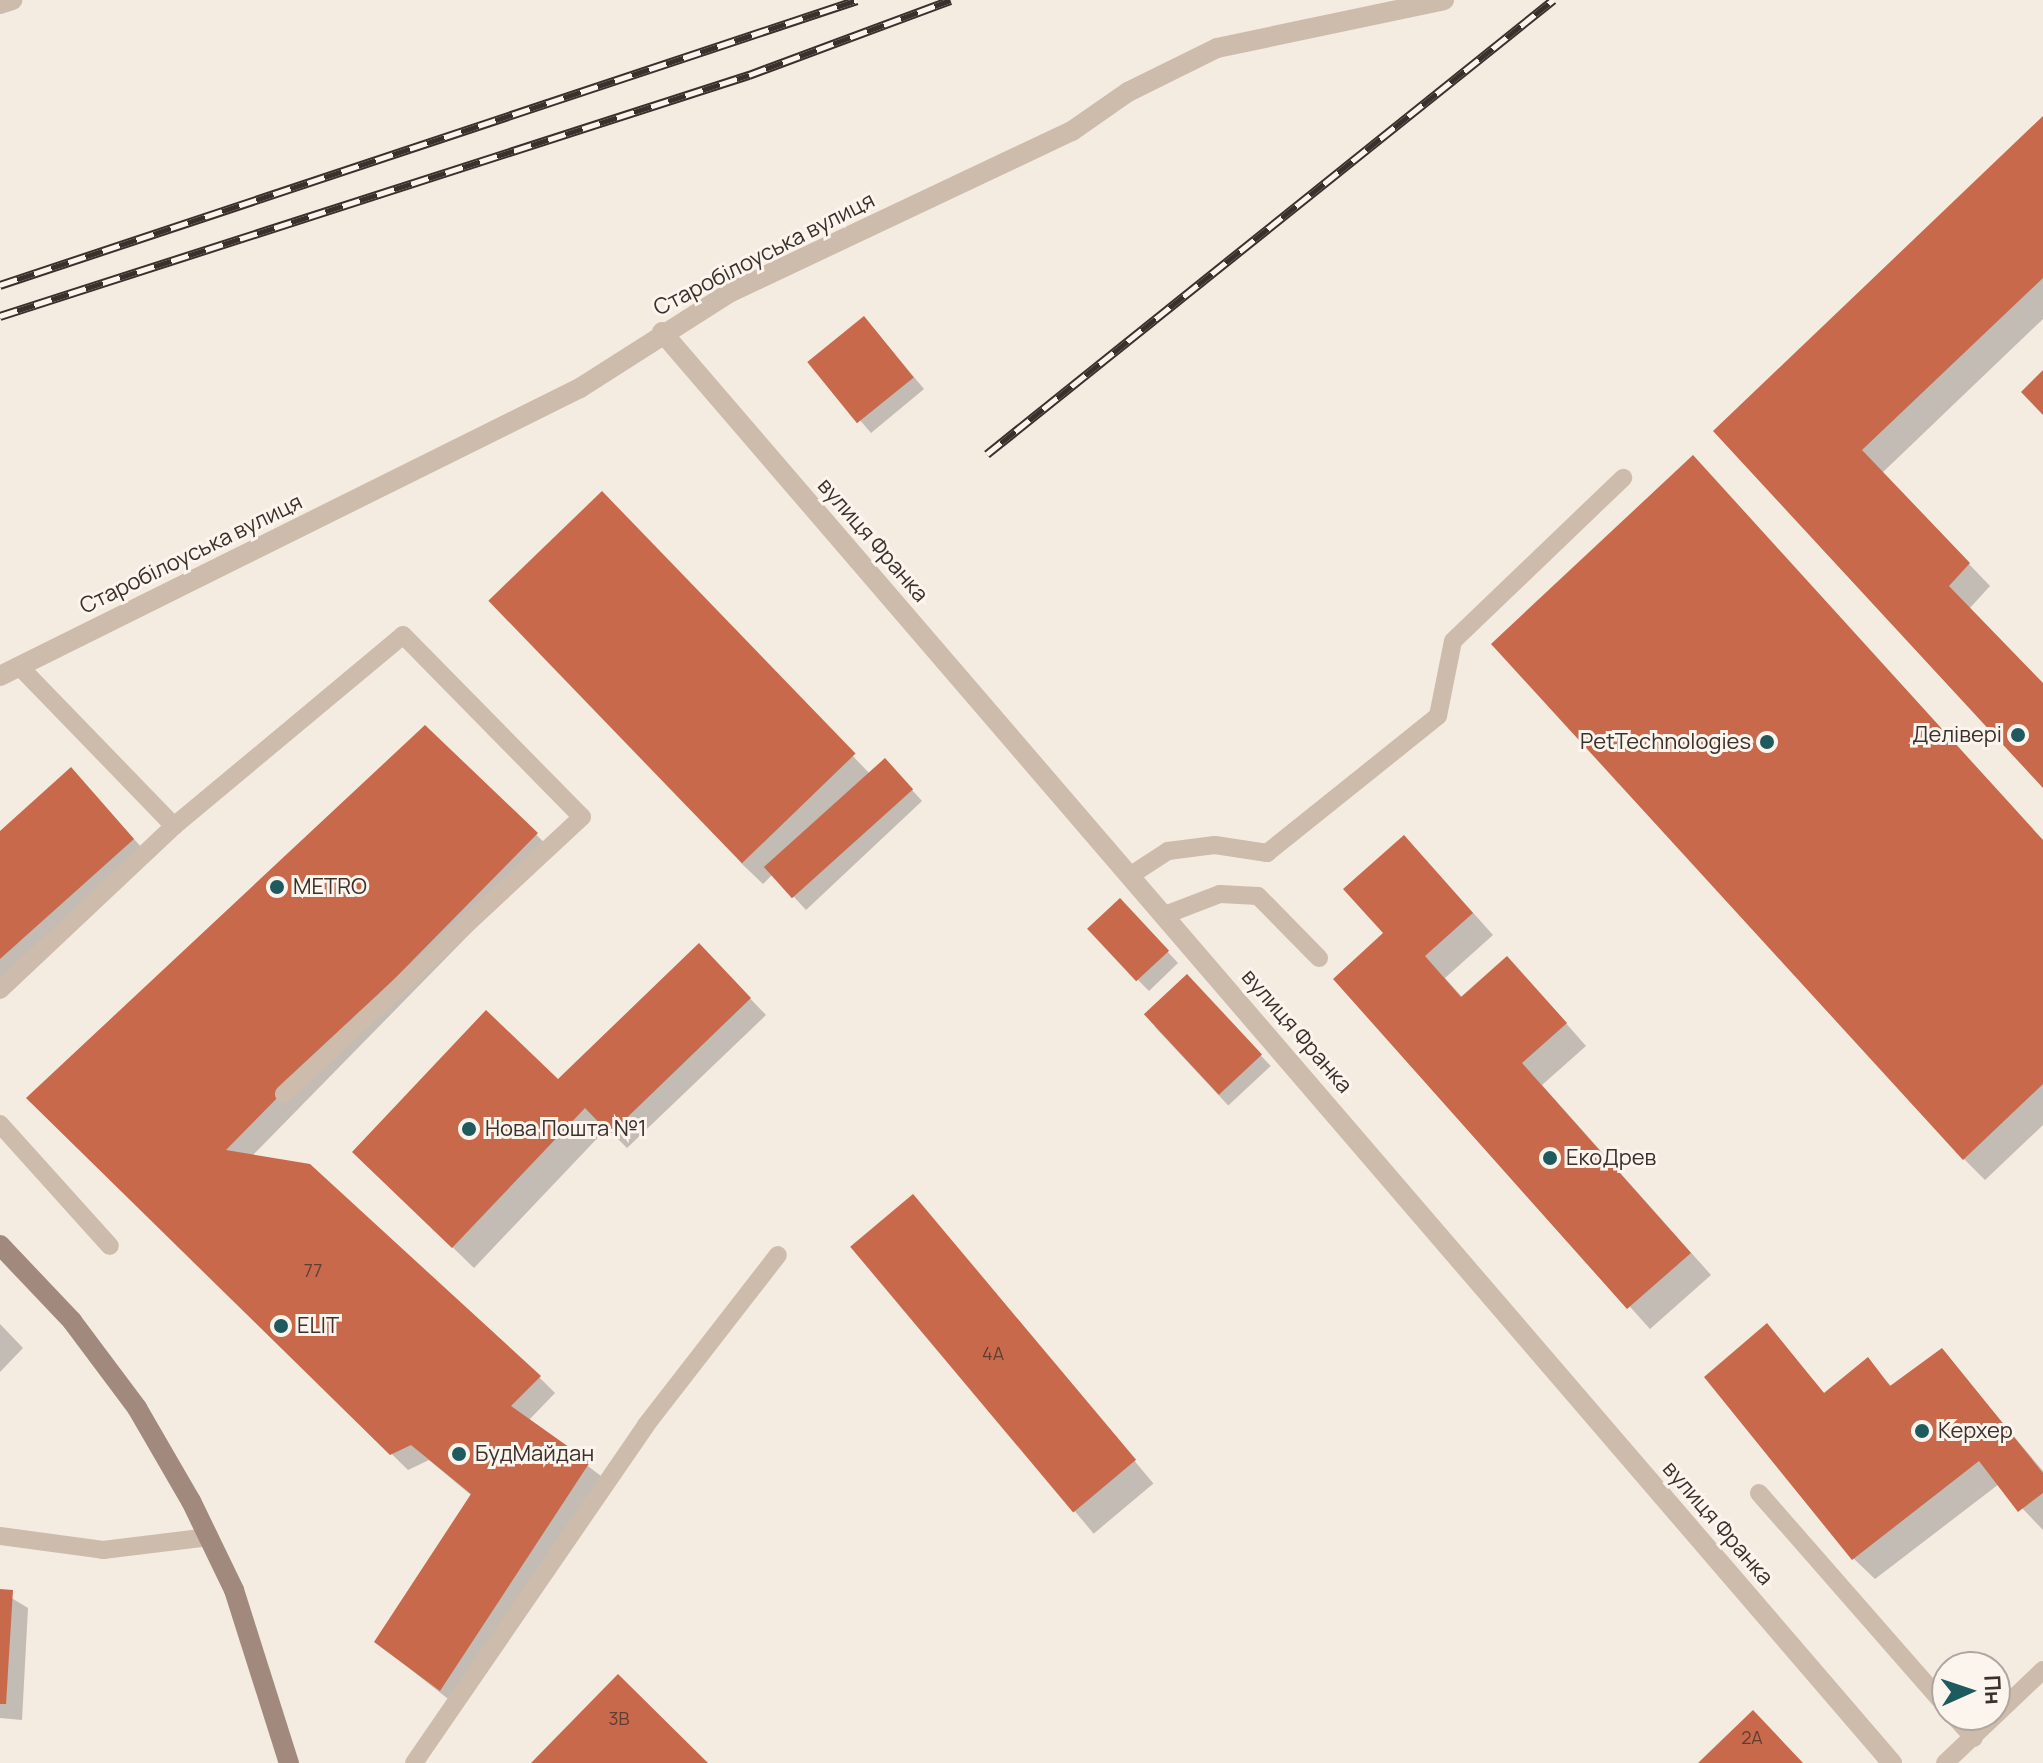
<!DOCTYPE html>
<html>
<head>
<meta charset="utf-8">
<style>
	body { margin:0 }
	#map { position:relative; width:2043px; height:1763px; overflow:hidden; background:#f4ebe1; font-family:Manrope,sans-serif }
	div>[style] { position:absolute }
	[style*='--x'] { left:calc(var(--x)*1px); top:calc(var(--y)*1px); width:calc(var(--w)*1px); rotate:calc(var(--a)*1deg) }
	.shadow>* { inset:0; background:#0003; transform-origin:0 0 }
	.building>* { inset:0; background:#c8694b; transform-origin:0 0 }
	.service>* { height:18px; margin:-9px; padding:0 9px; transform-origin:9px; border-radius:9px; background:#cdbbac }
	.minor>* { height:20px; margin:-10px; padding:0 10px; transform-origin:10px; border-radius:10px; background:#cdbbac }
	.tertiary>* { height:20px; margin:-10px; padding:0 10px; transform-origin:10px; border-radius:10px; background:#cdbbac }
	.secondary>* { height:20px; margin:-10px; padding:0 10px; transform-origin:10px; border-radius:10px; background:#a18a7d }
	.rail>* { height:9px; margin-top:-4.5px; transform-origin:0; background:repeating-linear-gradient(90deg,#fbf5ee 0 18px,#3b302b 0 36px); box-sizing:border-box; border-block:2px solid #3b302b }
	.dots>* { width:22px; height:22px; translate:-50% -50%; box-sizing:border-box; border:4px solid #fbf5ee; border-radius:50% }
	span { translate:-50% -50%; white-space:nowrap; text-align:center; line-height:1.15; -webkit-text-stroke:6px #fbf5ee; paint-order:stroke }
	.number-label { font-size:18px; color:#5e3e33 }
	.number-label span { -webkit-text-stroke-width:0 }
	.street-label { font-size:22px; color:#3b302b }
	.poi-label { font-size:22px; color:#3b302b }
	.right { translate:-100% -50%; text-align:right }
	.left { translate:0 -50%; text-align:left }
	.north { position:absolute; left:1931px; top:1651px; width:80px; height:80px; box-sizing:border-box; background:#fbf5ee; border:2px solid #aea6a0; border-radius:50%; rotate:87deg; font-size:22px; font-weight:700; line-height:32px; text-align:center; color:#3b302b }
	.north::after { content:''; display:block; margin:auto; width:28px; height:36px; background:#1f5a5e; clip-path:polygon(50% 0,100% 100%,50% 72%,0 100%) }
</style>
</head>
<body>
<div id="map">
	<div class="shadow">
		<i style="clip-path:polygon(2043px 119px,2043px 319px,1882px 473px,1990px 586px,1969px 609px,2043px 685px,2043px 785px,1716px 431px)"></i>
		<i style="clip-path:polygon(874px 329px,924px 389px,871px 433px,811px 363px)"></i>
		<i style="clip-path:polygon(623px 515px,870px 774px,895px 771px,922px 801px,806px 910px,773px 874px,763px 884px,741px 863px)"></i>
		<i style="clip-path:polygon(425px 727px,552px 850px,252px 1156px,539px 1377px,555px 1393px,528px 1421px,605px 1479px,457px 1706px,376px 1642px,472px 1496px,429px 1460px,408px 1470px,29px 1098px)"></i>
		<i style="clip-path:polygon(87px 786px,149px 856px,0 989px,0 833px)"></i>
		<i style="clip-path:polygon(2043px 840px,2043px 1125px,1985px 1180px,1964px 1159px)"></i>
		<i style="clip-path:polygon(1425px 859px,1493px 935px,1445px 978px,1463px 998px,1528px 980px,1586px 1046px,1542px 1085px,1711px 1275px,1650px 1329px,1336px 979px,1386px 934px)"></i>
		<i style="clip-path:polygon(1131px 912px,1178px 963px,1149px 991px,1138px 980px)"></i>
		<i style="clip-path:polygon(715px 962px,766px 1015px,627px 1148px,607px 1128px,474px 1268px,376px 1173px,558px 1081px)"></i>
		<i style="left:1197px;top:987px;width:108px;height:58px;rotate:47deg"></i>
		<i style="left:913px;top:1197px;width:374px;height:78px;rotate:50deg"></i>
		<i style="clip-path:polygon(0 1324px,23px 1348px,0 1372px)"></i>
		<i style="clip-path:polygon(1767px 1326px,1825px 1394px,1867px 1360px,1894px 1389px,1942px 1351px,2043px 1471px,2043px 1530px,1999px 1484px,1875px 1579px,1853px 1558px)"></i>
		<i style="clip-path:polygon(0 1591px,28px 1608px,22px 1720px,0 1718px)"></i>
	</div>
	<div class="building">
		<i style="clip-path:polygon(2043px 116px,2043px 278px,1862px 450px,1970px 563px,1949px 586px,2043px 683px,2043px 788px,1713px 431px)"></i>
		<i style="left:864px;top:316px;width:79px;height:73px;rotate:51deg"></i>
		<i style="clip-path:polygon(2043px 370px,2043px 415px,2021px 392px)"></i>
		<i style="clip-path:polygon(1693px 455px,2043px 840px,2043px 1084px,1963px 1160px,1491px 644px)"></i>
		<i style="left:602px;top:491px;width:365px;height:158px;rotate:46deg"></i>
		<i style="clip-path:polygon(425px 725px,538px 833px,226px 1150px,310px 1164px,541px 1376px,511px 1406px,590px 1462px,440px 1691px,374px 1642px,471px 1494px,411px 1445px,390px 1455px,26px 1098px)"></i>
		<i style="left:885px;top:758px;width:42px;height:163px;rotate:48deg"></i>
		<i style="clip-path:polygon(71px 767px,134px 839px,0 959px,0 831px)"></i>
		<i style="clip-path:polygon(1404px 835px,1473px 913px,1425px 956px,1461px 997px,1507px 956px,1567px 1023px,1522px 1063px,1691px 1253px,1627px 1309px,1333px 979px,1383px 933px,1343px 889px)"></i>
		<i style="left:1120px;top:898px;width:72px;height:45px;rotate:47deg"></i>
		<i style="clip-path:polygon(699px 943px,751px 998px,610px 1134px,585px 1108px,452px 1248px,352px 1152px,486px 1010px,558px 1079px)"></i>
		<i style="left:1187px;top:974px;width:110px;height:59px;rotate:47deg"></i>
		<i style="left:913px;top:1194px;width:347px;height:82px;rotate:50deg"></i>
		<i style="clip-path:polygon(1767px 1323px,1824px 1393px,1868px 1357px,1890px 1386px,1942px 1348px,2043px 1473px,2043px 1493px,2018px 1512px,1979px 1461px,1852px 1560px,1704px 1377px)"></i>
		<i style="clip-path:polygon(0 1589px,13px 1590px,6px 1704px,0 1704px)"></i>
		<i style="clip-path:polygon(618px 1674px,708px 1763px,531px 1763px)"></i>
		<i style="clip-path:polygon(1753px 1710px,1803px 1763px,1698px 1763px)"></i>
	</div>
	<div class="service">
		<i style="--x:19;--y:666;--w:223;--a:45.9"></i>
		<i style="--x:174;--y:826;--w:298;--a:-39.8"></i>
		<i style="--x:403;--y:635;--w:255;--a:45.5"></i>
		<i style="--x:582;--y:817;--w:407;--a:137.1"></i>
		<i style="--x:1131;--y:875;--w:44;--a:-33"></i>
		<i style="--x:1168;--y:851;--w:47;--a:-7.3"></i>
		<i style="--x:1215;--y:845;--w:53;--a:8.7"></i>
		<i style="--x:1267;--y:853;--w:219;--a:-38.7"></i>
		<i style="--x:1438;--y:716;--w:76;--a:-78.7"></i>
		<i style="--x:1453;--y:641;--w:236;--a:-43.8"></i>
		<i style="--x:1165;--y:915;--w:59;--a:-20.9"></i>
		<i style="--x:1220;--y:894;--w:38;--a:3"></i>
		<i style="--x:1258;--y:896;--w:87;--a:45.5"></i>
		<i style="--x:0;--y:990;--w:239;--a:-43.3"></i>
		<i style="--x:0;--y:1124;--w:164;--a:48"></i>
		<i style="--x:1759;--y:1493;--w:286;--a:48.8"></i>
		<i style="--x:0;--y:1536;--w:104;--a:7.7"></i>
		<i style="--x:103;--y:1550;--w:107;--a:-7"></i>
		<i style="--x:1953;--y:1715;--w:31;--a:48"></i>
		<i style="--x:414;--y:1763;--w:410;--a:-55.5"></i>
		<i style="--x:646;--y:1425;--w:215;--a:-52.2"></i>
		<i style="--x:1945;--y:1763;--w:135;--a:-43.5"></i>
	</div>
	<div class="minor">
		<i style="--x:0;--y:4;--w:13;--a:-18"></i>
		<i style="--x:729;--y:293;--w:379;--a:-25.3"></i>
		<i style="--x:1072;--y:131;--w:68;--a:-34.9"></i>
		<i style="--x:1128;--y:92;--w:99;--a:-26.3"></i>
		<i style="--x:1217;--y:48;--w:232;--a:-11.9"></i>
		<i style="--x:662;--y:332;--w:1887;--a:49.32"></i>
	</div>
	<div class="tertiary">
		<i style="--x:0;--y:676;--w:648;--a:-26.41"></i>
		<i style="--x:580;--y:388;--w:177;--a:-32.5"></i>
	</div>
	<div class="secondary">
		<i style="--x:0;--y:1245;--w:105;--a:46.5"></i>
		<i style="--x:72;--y:1321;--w:109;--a:53.2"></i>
		<i style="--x:137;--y:1408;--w:108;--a:59.9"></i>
		<i style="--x:191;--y:1501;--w:99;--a:64.2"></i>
		<i style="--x:234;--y:1590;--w:182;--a:72.4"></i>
	</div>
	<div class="rail">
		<i style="--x:0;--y:285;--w:903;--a:-18.39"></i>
		<i style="--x:0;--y:316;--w:787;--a:-17.84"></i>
		<i style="--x:749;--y:75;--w:215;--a:-20.4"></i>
		<i style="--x:987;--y:454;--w:726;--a:-38.73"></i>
	</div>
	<div class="dots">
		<i style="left:2018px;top:735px;background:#1f5a5e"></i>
		<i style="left:1767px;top:742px;background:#1f5a5e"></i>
		<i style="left:277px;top:887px;background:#1f5a5e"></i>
		<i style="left:469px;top:1129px;background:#1f5a5e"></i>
		<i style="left:1550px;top:1158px;background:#1f5a5e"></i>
		<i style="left:281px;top:1326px;background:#1f5a5e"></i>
		<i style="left:1922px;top:1431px;background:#1f5a5e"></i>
		<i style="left:459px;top:1454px;background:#1f5a5e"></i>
	</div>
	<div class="number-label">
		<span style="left:313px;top:1270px">77</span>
		<span style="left:993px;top:1353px">4А</span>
		<span style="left:619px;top:1718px">3В</span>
		<span style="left:1752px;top:1737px">2А</span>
	</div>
	<div class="street-label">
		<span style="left:764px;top:254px;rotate:-27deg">Старобілоуська вулиця</span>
		<span style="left:873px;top:540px;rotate:49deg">вулиця Франка</span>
		<span style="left:191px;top:554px;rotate:-26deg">Старобілоуська вулиця</span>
		<span style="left:1297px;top:1031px;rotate:49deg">вулиця Франка</span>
		<span style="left:1718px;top:1523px;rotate:49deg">вулиця Франка</span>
	</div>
	<div class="poi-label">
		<span class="right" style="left:2002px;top:735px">Делівері</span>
		<span class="right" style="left:1751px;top:742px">PetTechnologies</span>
		<span class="left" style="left:293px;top:887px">METRO</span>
		<span class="left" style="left:485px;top:1129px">Нова Пошта №1</span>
		<span class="left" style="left:1566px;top:1158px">ЕкоДрев</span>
		<span class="left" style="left:297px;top:1326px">ELIT</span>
		<span class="left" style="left:1938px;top:1431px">Керхер</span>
		<span class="left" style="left:475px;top:1454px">БудМайдан</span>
	</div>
	<div class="north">Пн</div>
</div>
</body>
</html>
